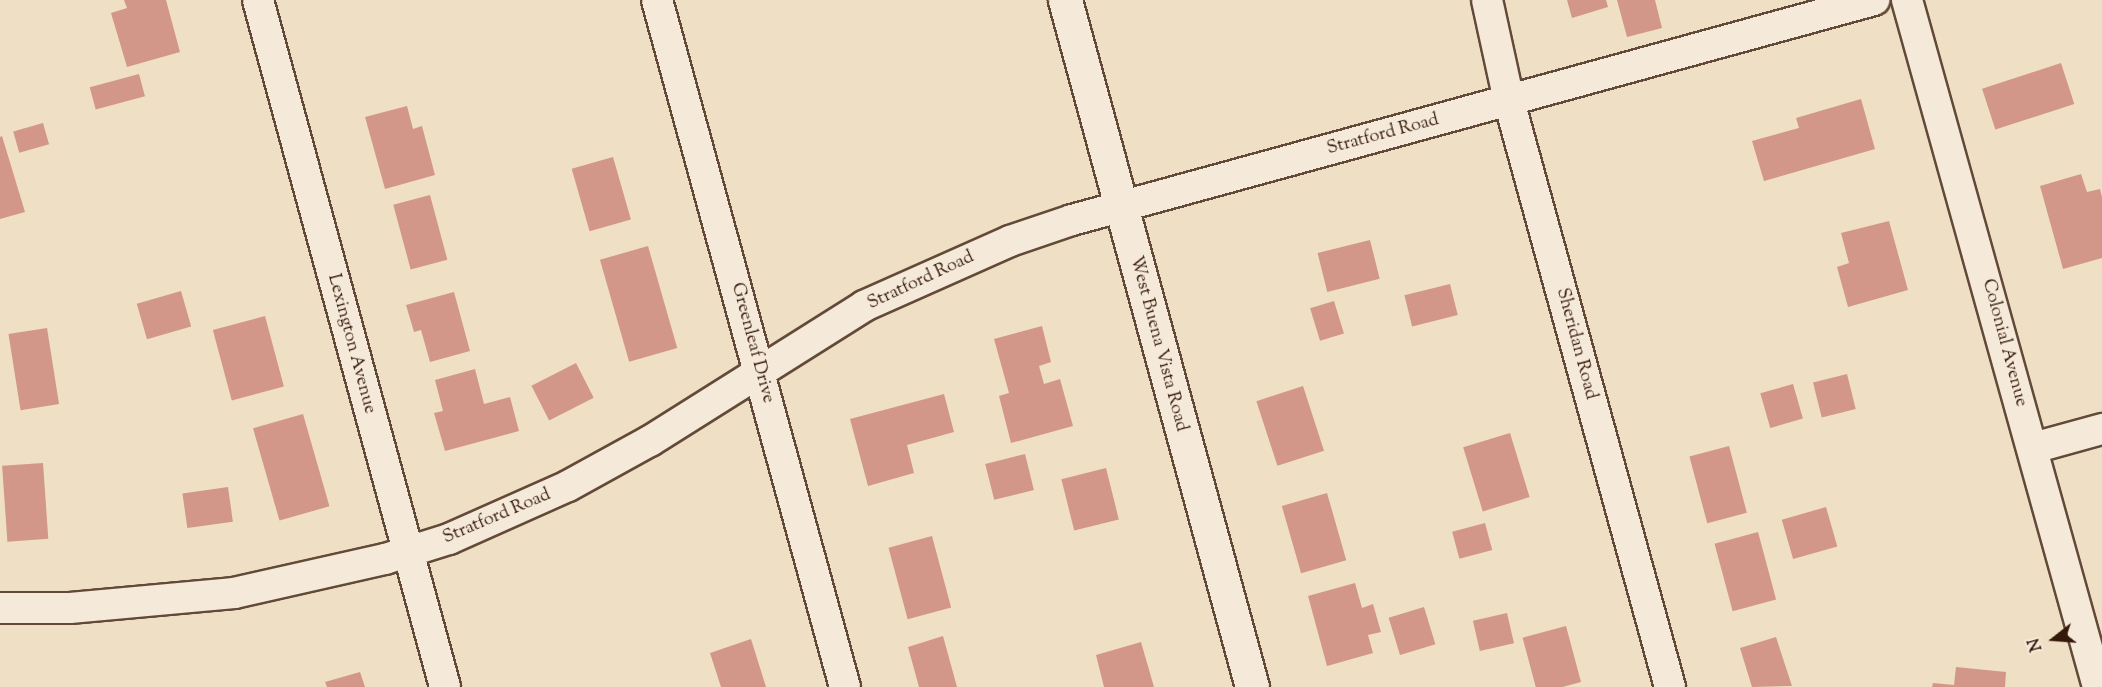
<!DOCTYPE html>
<html>
<head>
<meta charset="utf-8">
<style>
	body { margin:0 }
	#map { position:relative; width:2102px; height:687px; overflow:hidden; background:#efdfc4; font-family:"Sorts Mill Goudy",serif }
	div>[style] { position:absolute }
	[style*='--x'] { left:calc(var(--x)*1px); top:calc(var(--y)*1px); width:calc(var(--w)*1px); rotate:calc(var(--a)*1deg) }
	.building>* { inset:0; background:#d39789; transform-origin:0 0 }
	.roads { filter:drop-shadow(2px 0 #634a38) drop-shadow(-2px 0 #634a38) drop-shadow(0 2px #634a38) drop-shadow(0 -2px #634a38) }
	.street>* { height:30px; margin:-15px; padding:0 15px; transform-origin:15px; border-radius:15px; background:#f5ead9 }
	.secondary>* { height:33px; margin:-16.5px; padding:0 16.5px; transform-origin:16.5px; border-radius:16.5px; background:#f5ead9 }
	span { translate:-50% -50%; white-space:nowrap; text-align:center; line-height:1.15; -webkit-text-stroke:4.5px #f5ead9; paint-order:stroke }
	.street-label { font-size:18px; color:#34180a }
	.north { position:absolute; left:2024px; top:609px; width:60px; height:60px; -webkit-text-stroke:4px #f5ead9; paint-order:stroke; rotate:253deg; font-size:16px; font-weight:700; line-height:24px; text-align:center; color:#34180a }
	.north::after { content:''; display:block; margin:auto; width:21px; height:27px; background:#34180a; clip-path:polygon(50% 0,100% 100%,50% 72%,0 100%) }
</style>
</head>
<body>
<div id="map">
	<div class="building">
		<i style="clip-path:polygon(124px 0,166px 0,180px 52px,127px 67px,111px 13px,127px 8px)"></i>
		<i style="clip-path:polygon(1567px 0,1606px 0,1608px 7px,1572px 18px)"></i>
		<i style="clip-path:polygon(1617px 0,1655px 0,1662px 28px,1627px 37px)"></i>
		<i style="left:2061px;top:63px;width:43px;height:83px;rotate:72deg"></i>
		<i style="left:139px;top:74px;width:23px;height:51px;rotate:75deg"></i>
		<i style="clip-path:polygon(1861px 99px,1875px 149px,1764px 181px,1752px 141px,1799px 128px,1796px 118px)"></i>
		<i style="clip-path:polygon(407px 106px,413px 129px,422px 126px,435px 175px,385px 189px,365px 117px)"></i>
		<i style="left:43px;top:123px;width:22px;height:31px;rotate:74deg"></i>
		<i style="clip-path:polygon(2px 136px,25px 212px,0 219px,0 137px)"></i>
		<i style="left:613px;top:157px;width:65px;height:43px;rotate:74deg"></i>
		<i style="clip-path:polygon(2081px 174px,2087px 192px,2100px 189px,2102px 197px,2102px 258px,2063px 269px,2040px 186px)"></i>
		<i style="left:430px;top:195px;width:67px;height:38px;rotate:75deg"></i>
		<i style="clip-path:polygon(1889px 221px,1908px 290px,1848px 307px,1837px 267px,1849px 263px,1841px 233px)"></i>
		<i style="left:1370px;top:240px;width:40px;height:54px;rotate:76deg"></i>
		<i style="left:648px;top:246px;width:106px;height:50px;rotate:74deg"></i>
		<i style="left:1450px;top:284px;width:32px;height:47px;rotate:76deg"></i>
		<i style="left:181px;top:291px;width:37px;height:46px;rotate:74deg"></i>
		<i style="clip-path:polygon(454px 292px,470px 351px,430px 362px,421px 330px,414px 332px,406px 305px)"></i>
		<i style="left:1334px;top:301px;width:34px;height:25px;rotate:73deg"></i>
		<i style="left:265px;top:316px;width:73px;height:54px;rotate:75deg"></i>
		<i style="clip-path:polygon(1042px 326px,1051px 362px,1039px 366px,1044px 384px,1060px 379px,1073px 426px,1011px 443px,999px 396px,1009px 393px,994px 339px)"></i>
		<i style="left:47px;top:328px;width:77px;height:39px;rotate:81deg"></i>
		<i style="left:576px;top:363px;width:39px;height:50px;rotate:63deg"></i>
		<i style="clip-path:polygon(475px 369px,484px 404px,510px 397px,519px 431px,445px 451px,434px 413px,443px 411px,435px 380px)"></i>
		<i style="left:1847px;top:374px;width:36px;height:35px;rotate:76deg"></i>
		<i style="left:1793px;top:384px;width:36px;height:34px;rotate:74deg"></i>
		<i style="left:1303px;top:386px;width:68px;height:49px;rotate:72deg"></i>
		<i style="clip-path:polygon(944px 394px,954px 432px,907px 445px,914px 473px,868px 486px,850px 419px)"></i>
		<i style="left:303px;top:414px;width:96px;height:52px;rotate:74deg"></i>
		<i style="left:1510px;top:433px;width:67px;height:49px;rotate:73deg"></i>
		<i style="left:1729px;top:446px;width:69px;height:41px;rotate:75deg"></i>
		<i style="left:1025px;top:454px;width:37px;height:41px;rotate:76deg"></i>
		<i style="left:43px;top:463px;width:76px;height:41px;rotate:86deg"></i>
		<i style="left:1106px;top:468px;width:53px;height:46px;rotate:76deg"></i>
		<i style="left:228px;top:487px;width:35px;height:46px;rotate:82deg"></i>
		<i style="left:1327px;top:493px;width:70px;height:47px;rotate:74deg"></i>
		<i style="left:1826px;top:507px;width:41px;height:46px;rotate:74deg"></i>
		<i style="left:1485px;top:523px;width:28px;height:34px;rotate:75deg"></i>
		<i style="left:1758px;top:532px;width:70px;height:45px;rotate:75deg"></i>
		<i style="left:932px;top:536px;width:74px;height:45px;rotate:75deg"></i>
		<i style="clip-path:polygon(1355px 583px,1362px 608px,1373px 604px,1381px 632px,1368px 635px,1373px 653px,1327px 666px,1308px 596px)"></i>
		<i style="left:1424px;top:607px;width:39px;height:37px;rotate:73deg"></i>
		<i style="left:1507px;top:613px;width:31px;height:35px;rotate:77deg"></i>
		<i style="left:1566px;top:626px;width:58px;height:45px;rotate:75deg"></i>
		<i style="clip-path:polygon(943px 636px,957px 687px,919px 687px,908px 647px)"></i>
		<i style="clip-path:polygon(1776px 637px,1792px 686px,1752px 687px,1740px 648px)"></i>
		<i style="clip-path:polygon(751px 639px,766px 687px,721px 687px,710px 653px)"></i>
		<i style="clip-path:polygon(1141px 642px,1154px 687px,1104px 687px,1096px 655px)"></i>
		<i style="clip-path:polygon(1956px 667px,2006px 672px,2005px 687px,1932px 687px,1933px 683px,1954px 685px)"></i>
		<i style="clip-path:polygon(360px 672px,365px 687px,327px 687px,325px 682px)"></i>
	</div>
	<div class="roads">
		<div class="street">
			<i style="--x:258;--y:0;--w:712;--a:74.77"></i>
			<i style="--x:657;--y:0;--w:712;--a:74.7"></i>
			<i style="--x:1487;--y:0;--w:103;--a:77.7"></i>
			<i style="--x:1509;--y:101;--w:608;--a:74.64"></i>
			<i style="--x:1907;--y:0;--w:713;--a:74.46"></i>
			<i style="--x:2033;--y:448;--w:72;--a:-15.4"></i>
			<i style="--x:0;--y:608;--w:70;--a:0"></i>
			<i style="--x:70;--y:608;--w:165;--a:-5.2"></i>
			<i style="--x:234;--y:593;--w:155;--a:-12.7"></i>
			<i style="--x:385;--y:559;--w:67;--a:-17.4"></i>
			<i style="--x:449;--y:539;--w:130;--a:-24"></i>
			<i style="--x:568;--y:486;--w:94;--a:-28.8"></i>
			<i style="--x:650;--y:441;--w:253;--a:-32.2"></i>
			<i style="--x:864;--y:306;--w:160;--a:-24"></i>
			<i style="--x:1010;--y:241;--w:65;--a:-18.7"></i>
			<i style="--x:1072;--y:220;--w:832;--a:-15.34"></i>
		</div>
		<div class="secondary">
			<i style="--x:1065;--y:0;--w:712;--a:74.77"></i>
		</div>
	</div>
	<div class="street-label">
		<span style="left:1383px;top:135px;rotate:-15deg">Stratford Road</span>
		<span style="left:921px;top:281px;rotate:-25deg">Stratford Road</span>
		<span style="left:752px;top:343px;rotate:75deg">Greenleaf Drive</span>
		<span style="left:2004px;top:343px;rotate:75deg">Colonial Avenue</span>
		<span style="left:351px;top:344px;rotate:75deg">Lexington Avenue</span>
		<span style="left:1158px;top:344px;rotate:75deg">West Buena Vista Road</span>
		<span style="left:1576px;top:344px;rotate:75deg">Sheridan Road</span>
		<span style="left:497px;top:517px;rotate:-23deg">Stratford Road</span>
	</div>
	<div class="north">N</div>
</div>
</body>
</html>
